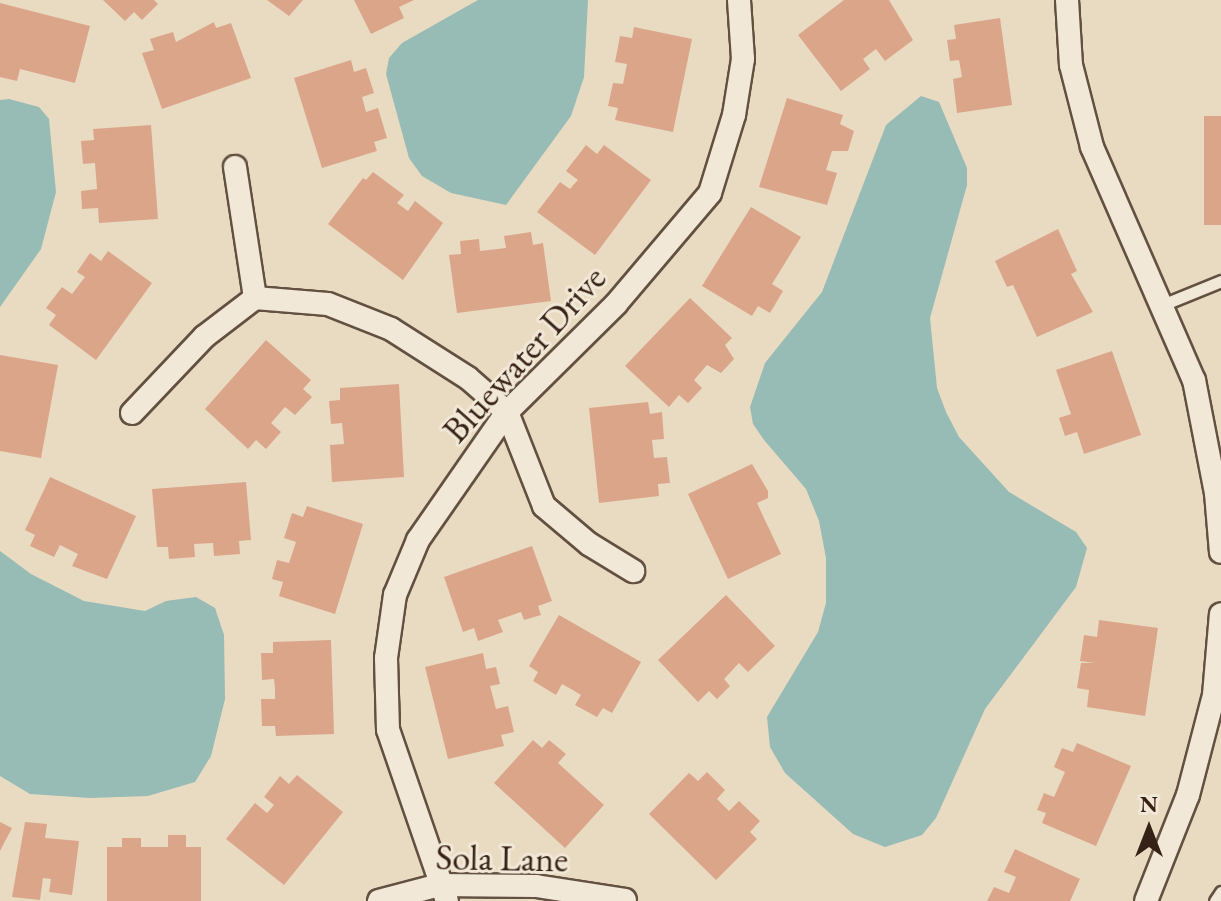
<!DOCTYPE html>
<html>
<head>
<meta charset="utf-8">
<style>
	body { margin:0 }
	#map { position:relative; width:1221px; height:901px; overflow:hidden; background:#e9dbc2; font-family:"EB Garamond",serif }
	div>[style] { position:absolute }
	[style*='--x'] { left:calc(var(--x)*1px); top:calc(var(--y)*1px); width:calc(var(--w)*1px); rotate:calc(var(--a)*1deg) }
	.water>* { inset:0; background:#97bbb5 }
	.building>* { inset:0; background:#dba58a; transform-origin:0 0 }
	.roads { filter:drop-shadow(2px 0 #635041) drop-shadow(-2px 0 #635041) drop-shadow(0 2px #635041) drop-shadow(0 -2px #635041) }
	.lane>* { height:11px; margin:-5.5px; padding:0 5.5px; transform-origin:5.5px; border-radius:5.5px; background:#f1e8d7 }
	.street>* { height:22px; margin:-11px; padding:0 11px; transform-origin:11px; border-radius:11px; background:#f1e8d7 }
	span { translate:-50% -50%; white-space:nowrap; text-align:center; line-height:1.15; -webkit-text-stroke:6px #f1e8d7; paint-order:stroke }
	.street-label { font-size:36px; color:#362116 }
	.north { position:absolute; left:1109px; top:789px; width:80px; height:80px; -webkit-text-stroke:6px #f1e8d7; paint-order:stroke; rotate:0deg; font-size:22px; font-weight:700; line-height:32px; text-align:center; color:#362116 }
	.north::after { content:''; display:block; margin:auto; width:28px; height:36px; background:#362116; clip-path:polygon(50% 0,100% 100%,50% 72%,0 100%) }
</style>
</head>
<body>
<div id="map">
	<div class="water">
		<i style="clip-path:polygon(478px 0,588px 0,584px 77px,571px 116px,506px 205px,451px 193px,422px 176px,409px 158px,386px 74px,389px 58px,402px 43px)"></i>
		<i style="clip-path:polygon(921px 96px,939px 102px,967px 168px,967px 185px,930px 318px,937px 388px,946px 412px,959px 437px,1009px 492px,1076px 532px,1087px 548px,1076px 587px,985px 709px,936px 818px,922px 835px,885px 847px,853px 834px,785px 773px,770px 747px,767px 717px,818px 632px,826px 603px,826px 558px,819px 521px,806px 489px,764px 440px,753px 424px,750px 407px,765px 363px,822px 292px,886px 125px)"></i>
		<i style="clip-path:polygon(9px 99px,39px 107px,49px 119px,56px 192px,41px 249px,0 307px,0 100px)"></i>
		<i style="clip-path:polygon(0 551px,31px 574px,84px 601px,145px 611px,166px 601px,196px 597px,215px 608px,224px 635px,225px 699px,211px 756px,195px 782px,148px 796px,90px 798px,30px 794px,0 776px)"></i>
	</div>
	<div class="building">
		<i style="clip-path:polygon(103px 0,154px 0,158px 4px,142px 20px,134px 12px,125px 21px)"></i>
		<i style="clip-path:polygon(267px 0,303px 0,289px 16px)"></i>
		<i style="clip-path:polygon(354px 0,414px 0,399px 7px,404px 18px,371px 34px)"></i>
		<i style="clip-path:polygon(844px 0,889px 0,913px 40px,885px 61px,876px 49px,863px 59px,870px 69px,841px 91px,798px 35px)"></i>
		<i style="clip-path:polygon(0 3px,90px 26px,75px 83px,20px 69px,17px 81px,0 77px)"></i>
		<i style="clip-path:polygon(1000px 18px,1012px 105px,957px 113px,953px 79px,962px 77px,959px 60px,950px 61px,947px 40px,956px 39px,954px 25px)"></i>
		<i style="clip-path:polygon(214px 22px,216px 28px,231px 23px,251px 78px,162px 109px,142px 53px,154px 50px,150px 39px,173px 32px,176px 42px)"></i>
		<i style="clip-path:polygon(634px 27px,692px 39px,673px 132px,615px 120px,618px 108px,608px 106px,613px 83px,623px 84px,627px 64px,615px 62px,620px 36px,632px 38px)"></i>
		<i style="clip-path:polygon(351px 60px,354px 72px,366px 68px,374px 93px,362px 97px,366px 112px,378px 108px,387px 138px,374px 142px,377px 151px,322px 168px,294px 78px)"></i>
		<i style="clip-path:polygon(787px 98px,843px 115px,840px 124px,854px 131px,848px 151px,832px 151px,826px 170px,837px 173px,827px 205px,759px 187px)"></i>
		<i style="left:1204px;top:116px;width:17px;height:109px"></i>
		<i style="clip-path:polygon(151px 125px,158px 219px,99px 223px,98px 208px,82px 209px,81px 191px,97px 189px,95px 163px,83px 164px,81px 141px,94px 140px,93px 129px)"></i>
		<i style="clip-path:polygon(586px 145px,597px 154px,604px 145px,651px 180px,595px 255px,537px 212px,560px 182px,570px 189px,575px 183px,578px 180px,566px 171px)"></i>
		<i style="clip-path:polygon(373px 172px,404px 195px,397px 203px,408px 211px,415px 201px,443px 223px,403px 280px,328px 224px,363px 178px,366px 180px)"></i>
		<i style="clip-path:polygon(751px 207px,801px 237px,772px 284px,783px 291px,770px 313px,758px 306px,752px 316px,702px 286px)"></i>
		<i style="clip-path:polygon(1058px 229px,1077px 271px,1071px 274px,1093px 312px,1037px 337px,1013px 285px,1007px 287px,995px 261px)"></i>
		<i style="clip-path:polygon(531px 232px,533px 245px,543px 243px,551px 301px,457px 313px,449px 255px,461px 254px,460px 241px,479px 239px,480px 251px,506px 248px,504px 236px)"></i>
		<i style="clip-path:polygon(108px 251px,152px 283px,96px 360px,49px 325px,56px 315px,46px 308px,62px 287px,72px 294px,85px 277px,77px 272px,90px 253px,101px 261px)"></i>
		<i style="clip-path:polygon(690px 298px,732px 338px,725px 345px,734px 359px,721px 373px,707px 365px,694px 380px,702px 388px,688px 403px,679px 395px,669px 407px,625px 366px)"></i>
		<i style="clip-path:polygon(266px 340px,311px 380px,303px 389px,312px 397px,295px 415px,285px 407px,271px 423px,281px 432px,266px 449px,256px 440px,248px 449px,205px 409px)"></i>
		<i style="clip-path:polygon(1112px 351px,1141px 435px,1084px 454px,1077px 432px,1065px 436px,1059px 418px,1071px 414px,1056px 370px)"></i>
		<i style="clip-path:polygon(0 355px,58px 365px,41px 458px,0 451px)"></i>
		<i style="clip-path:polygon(399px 384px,404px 477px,332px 482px,330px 445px,344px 444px,342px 423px,331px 424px,329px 401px,340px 400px,340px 388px)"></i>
		<i style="clip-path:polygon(648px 402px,650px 414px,662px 412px,664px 439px,652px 440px,654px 458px,667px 457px,670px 483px,658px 484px,659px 496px,599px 503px,589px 408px)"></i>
		<i style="clip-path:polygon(752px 464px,768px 491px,768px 498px,757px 503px,781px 554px,728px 579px,688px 494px)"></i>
		<i style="clip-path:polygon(50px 477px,136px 516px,107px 579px,72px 566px,78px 554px,60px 545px,54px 557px,30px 546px,35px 535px,25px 530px)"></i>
		<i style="clip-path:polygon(246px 482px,251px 540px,239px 541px,240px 554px,214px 556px,213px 543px,194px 544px,195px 557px,169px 559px,168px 547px,157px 547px,152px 489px)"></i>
		<i style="clip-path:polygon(307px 506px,363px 524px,335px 614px,279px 596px,283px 582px,272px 579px,277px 560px,289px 563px,296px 542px,284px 538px,292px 513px,303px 517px)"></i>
		<i style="clip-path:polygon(532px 546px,552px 601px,538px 606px,541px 615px,524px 620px,521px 612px,498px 620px,503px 632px,478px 641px,474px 628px,463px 632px,444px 577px)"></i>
		<i style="clip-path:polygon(726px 595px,775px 646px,748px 672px,739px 663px,724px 679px,730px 686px,717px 699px,709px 691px,698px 702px,658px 660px)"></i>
		<i style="clip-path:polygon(559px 615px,641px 662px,612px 713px,603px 708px,597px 717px,575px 705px,581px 695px,571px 689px,562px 684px,556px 695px,533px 681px,538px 672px,529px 666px)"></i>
		<i style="clip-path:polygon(1099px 620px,1158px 628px,1145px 716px,1087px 707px,1089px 690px,1077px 688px,1081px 663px,1094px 663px,1080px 661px,1084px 635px,1097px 637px)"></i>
		<i style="clip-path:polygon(331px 640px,334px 734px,276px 736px,275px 726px,262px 726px,261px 699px,275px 699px,275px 689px,274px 679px,262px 680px,261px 653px,273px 653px,273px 642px)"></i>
		<i style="clip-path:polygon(483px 653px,486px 669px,496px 667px,500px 684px,490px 686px,496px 709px,508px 706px,514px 732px,501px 735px,504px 746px,448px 759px,425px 667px)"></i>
		<i style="clip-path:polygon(533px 740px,542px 748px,549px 740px,566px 754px,558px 763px,604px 805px,565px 848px,494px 783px)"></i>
		<i style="clip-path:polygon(1077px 743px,1131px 766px,1096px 846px,1042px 823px,1046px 813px,1037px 810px,1044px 793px,1054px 797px,1065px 772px,1054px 767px,1062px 748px,1073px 752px)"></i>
		<i style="clip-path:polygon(707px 772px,725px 790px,717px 799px,729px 811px,739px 801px,760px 821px,750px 832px,757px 839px,716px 880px,649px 814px,689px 773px,698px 781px)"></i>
		<i style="clip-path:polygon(297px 775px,343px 812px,284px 885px,226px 839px,255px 803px,267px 813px,274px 805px,264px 797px,280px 776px,289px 784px)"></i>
		<i style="clip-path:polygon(0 822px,12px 828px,0 851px)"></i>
		<i style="clip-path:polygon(25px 822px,47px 824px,45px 838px,79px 841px,72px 895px,49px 892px,51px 879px,43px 878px,40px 900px,12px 897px)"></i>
		<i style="clip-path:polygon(168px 835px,186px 835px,186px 847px,201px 847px,201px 901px,107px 901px,107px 847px,122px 847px,122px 838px,141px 838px,141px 847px,168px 847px)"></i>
		<i style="clip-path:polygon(1015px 849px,1080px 879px,1070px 901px,987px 901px,994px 887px,1009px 893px,1016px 877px,1004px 872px)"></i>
	</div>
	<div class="roads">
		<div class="lane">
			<i style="--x:1162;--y:305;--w:64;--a:-22.1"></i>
			<i style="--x:1215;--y:901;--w:11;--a:-56"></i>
		</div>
		<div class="street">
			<i style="--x:1067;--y:0;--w:65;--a:86.5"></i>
			<i style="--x:1071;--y:65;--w:85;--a:75.6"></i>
			<i style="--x:1092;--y:147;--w:254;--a:66.4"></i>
			<i style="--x:1194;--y:380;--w:115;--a:79"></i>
			<i style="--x:1216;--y:493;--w:59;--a:85.2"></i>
			<i style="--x:235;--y:167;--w:133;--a:81.3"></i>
			<i style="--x:132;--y:413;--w:105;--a:-46.5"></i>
			<i style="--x:204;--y:337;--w:64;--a:-37.4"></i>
			<i style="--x:255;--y:298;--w:73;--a:4.7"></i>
			<i style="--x:328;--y:304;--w:68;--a:21.6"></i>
			<i style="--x:391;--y:329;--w:91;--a:32.5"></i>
			<i style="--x:468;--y:378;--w:52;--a:41.1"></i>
			<i style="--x:507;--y:412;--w:101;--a:68.5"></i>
			<i style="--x:544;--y:506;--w:59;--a:40.2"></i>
			<i style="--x:589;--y:544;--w:52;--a:31.5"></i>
			<i style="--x:379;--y:901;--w:62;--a:-14.9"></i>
			<i style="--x:439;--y:885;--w:97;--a:0.6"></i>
			<i style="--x:536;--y:886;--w:90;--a:8.9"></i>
			<i style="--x:447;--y:901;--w:181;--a:-109"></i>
			<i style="--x:388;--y:730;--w:72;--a:-91.6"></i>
			<i style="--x:386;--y:658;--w:64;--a:-81.9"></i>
			<i style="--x:395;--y:595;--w:60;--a:-67.3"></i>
			<i style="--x:418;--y:540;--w:156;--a:-55.2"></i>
			<i style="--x:507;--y:412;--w:153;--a:-44.7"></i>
			<i style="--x:616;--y:304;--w:145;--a:-49.7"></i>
			<i style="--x:710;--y:193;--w:82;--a:-72.9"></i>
			<i style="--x:734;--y:115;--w:57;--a:-80.9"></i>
			<i style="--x:743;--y:59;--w:59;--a:-93.9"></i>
			<i style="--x:1146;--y:901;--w:114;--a:-68.4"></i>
			<i style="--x:1188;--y:795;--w:103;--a:-75.4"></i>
			<i style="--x:1214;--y:695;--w:81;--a:-85.1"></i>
		</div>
	</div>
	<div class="street-label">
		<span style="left:524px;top:354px;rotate:-48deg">Bluewater Drive</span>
		<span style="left:502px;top:858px;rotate:1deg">Sola Lane</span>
	</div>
	<div class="north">N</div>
</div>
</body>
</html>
